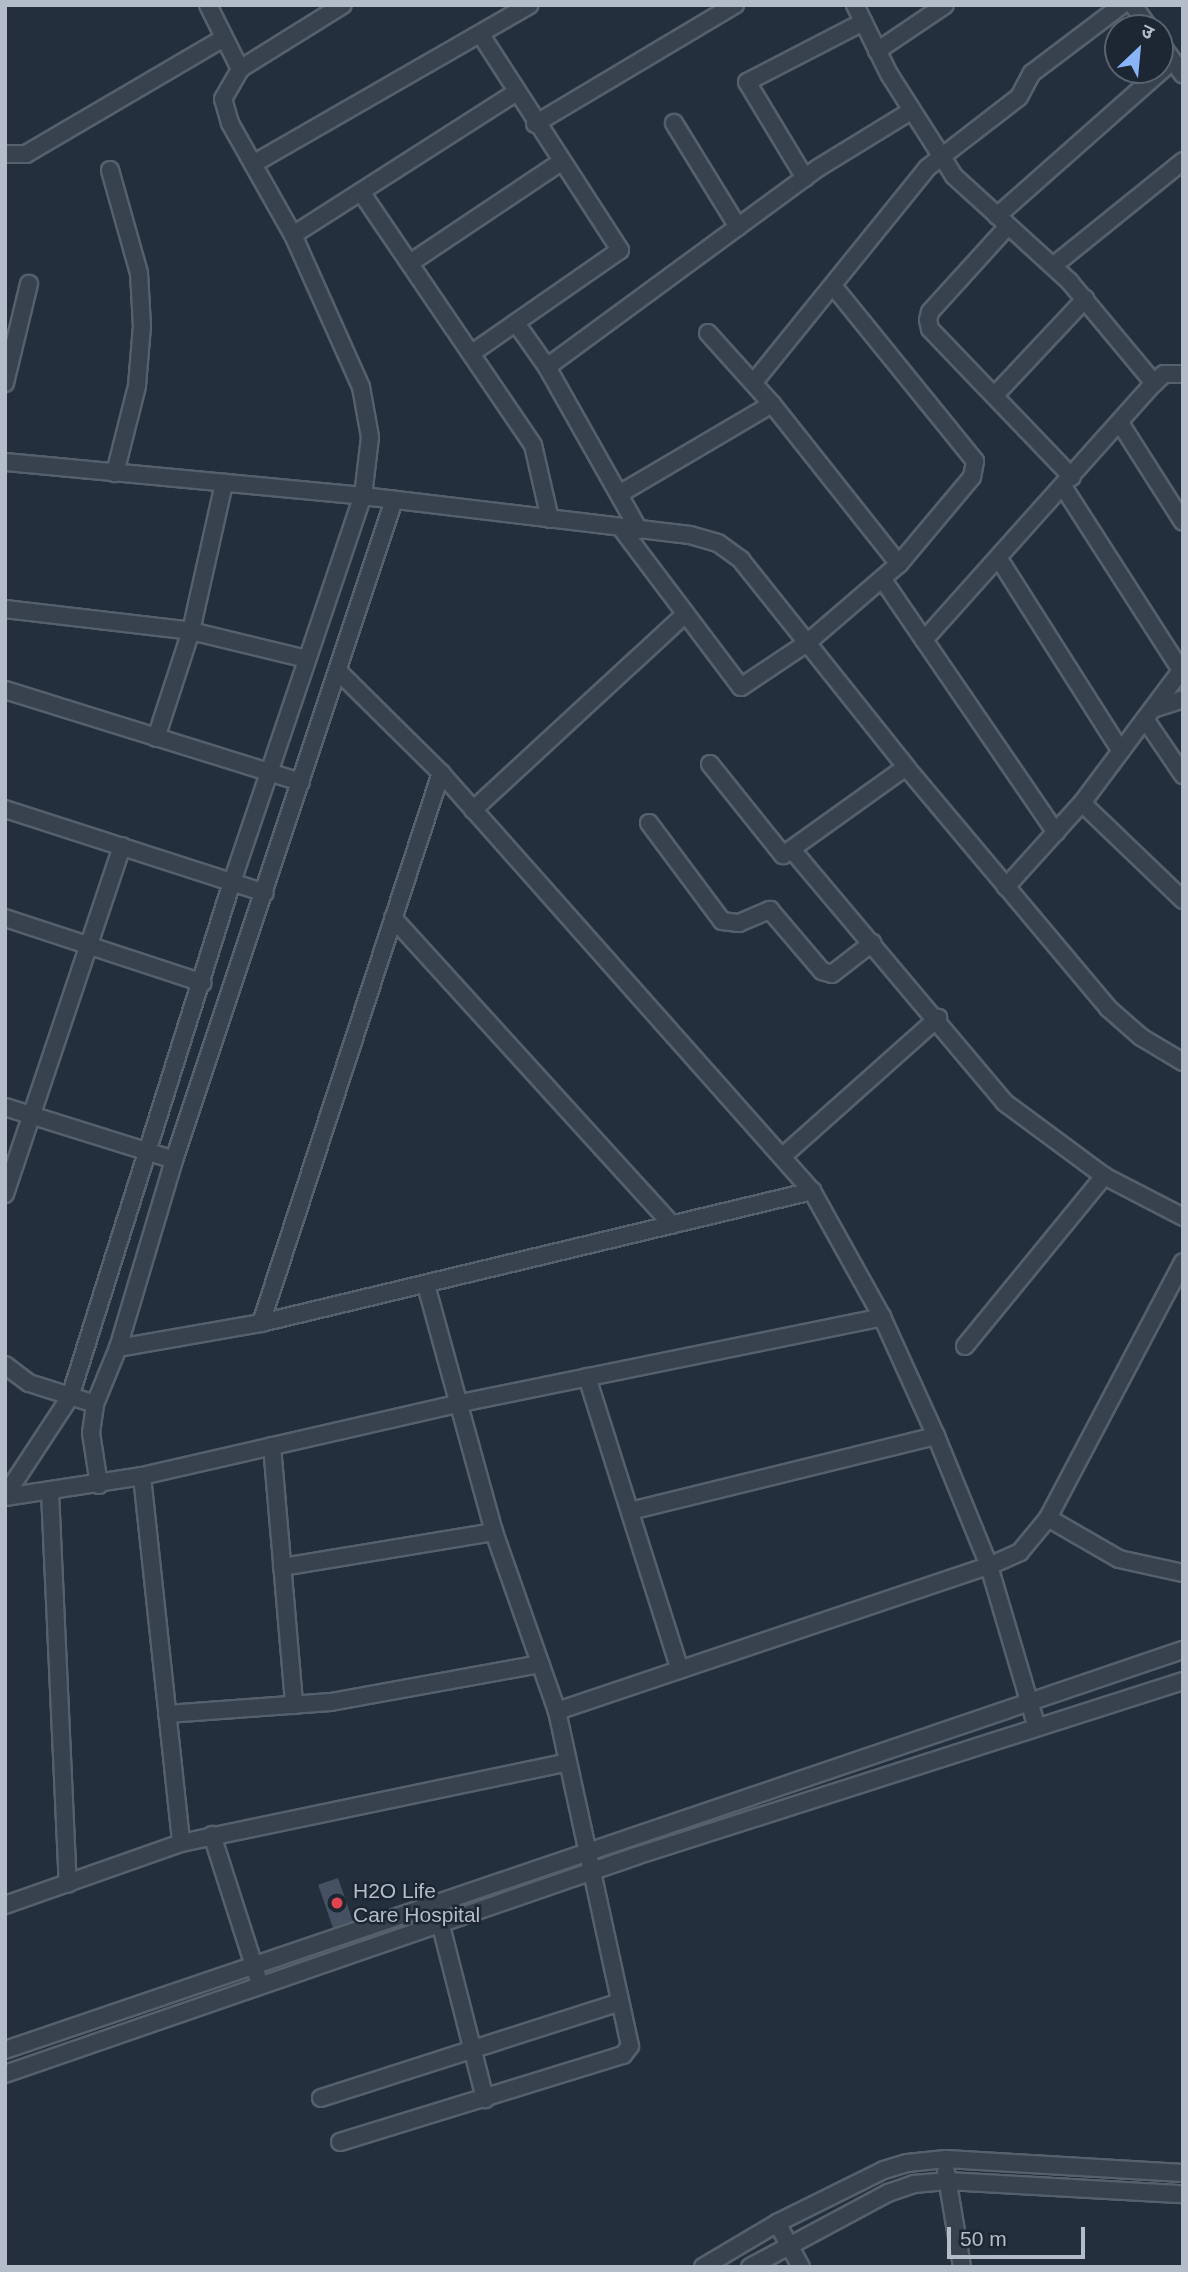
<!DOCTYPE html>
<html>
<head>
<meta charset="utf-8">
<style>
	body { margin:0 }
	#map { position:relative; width:1188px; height:2272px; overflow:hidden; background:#242f3e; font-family:Helvetica,"Noto Sans Devanagari",sans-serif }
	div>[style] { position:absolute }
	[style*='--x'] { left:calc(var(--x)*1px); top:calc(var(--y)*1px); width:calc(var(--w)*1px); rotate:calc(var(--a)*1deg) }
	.building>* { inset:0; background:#455162; transform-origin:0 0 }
	.roads { filter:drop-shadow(2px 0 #565f6c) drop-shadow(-2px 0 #565f6c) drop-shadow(0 2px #565f6c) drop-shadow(0 -2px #565f6c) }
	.minor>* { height:16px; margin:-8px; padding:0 8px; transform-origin:8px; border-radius:8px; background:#38414e }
	.dots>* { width:19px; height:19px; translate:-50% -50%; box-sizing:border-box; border:4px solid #1d2633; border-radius:50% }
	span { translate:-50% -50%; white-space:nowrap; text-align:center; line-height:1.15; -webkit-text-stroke:5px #1d2633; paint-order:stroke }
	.poi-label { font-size:21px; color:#b4bcc9 }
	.left { translate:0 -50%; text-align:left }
	.frame { position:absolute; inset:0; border:7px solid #b4bcc9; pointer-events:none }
	.north { position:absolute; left:1104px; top:14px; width:70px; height:70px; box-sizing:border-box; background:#1d2633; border:2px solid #59626f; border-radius:50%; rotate:26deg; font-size:19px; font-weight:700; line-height:28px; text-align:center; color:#b4bcc9 }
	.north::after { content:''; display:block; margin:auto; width:24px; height:32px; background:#8ab4f8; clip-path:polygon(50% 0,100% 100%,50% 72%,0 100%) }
	.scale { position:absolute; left:947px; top:2227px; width:138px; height:32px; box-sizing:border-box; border:4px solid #b4bcc9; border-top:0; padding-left:9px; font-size:21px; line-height:24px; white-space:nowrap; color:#b4bcc9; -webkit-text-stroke:5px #1d2633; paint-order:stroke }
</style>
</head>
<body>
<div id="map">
	<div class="building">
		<i style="left:338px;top:1878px;width:46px;height:21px;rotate:71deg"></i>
	</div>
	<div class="roads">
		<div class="minor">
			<i style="--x:208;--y:5;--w:72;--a:63.4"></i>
			<i style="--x:240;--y:69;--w:121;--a:-31.9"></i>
			<i style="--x:855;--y:5;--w:77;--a:63.8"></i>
			<i style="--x:889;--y:74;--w:121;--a:57.5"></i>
			<i style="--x:954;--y:176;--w:156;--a:42.4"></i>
			<i style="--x:1069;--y:281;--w:133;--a:50.2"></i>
			<i style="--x:1133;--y:5;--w:28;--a:55"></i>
			<i style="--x:1160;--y:43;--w:39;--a:54"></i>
			<i style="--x:877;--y:51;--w:82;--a:-34.1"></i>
			<i style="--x:674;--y:123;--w:122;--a:58.4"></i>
			<i style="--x:535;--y:124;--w:233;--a:-30.8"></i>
			<i style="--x:5;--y:154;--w:21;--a:0"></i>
			<i style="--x:26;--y:154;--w:229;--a:-30.4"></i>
			<i style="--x:253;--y:164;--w:319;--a:-29.9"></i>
			<i style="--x:110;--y:170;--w:107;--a:74.3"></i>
			<i style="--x:139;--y:273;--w:53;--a:86.8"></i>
			<i style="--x:142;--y:326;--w:60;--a:94.8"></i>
			<i style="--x:137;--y:386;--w:90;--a:104.2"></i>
			<i style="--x:805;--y:178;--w:112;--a:-121.1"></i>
			<i style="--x:747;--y:82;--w:131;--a:-27.3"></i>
			<i style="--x:361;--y:192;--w:306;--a:55.8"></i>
			<i style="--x:533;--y:445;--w:76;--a:77.1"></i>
			<i style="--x:997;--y:216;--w:234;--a:-41.5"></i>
			<i style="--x:1008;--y:226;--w:116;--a:132.2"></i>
			<i style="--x:930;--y:312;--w:8;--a:104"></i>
			<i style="--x:928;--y:320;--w:9;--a:77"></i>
			<i style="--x:930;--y:329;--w:205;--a:46.2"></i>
			<i style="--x:293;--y:235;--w:264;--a:-32.6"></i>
			<i style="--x:410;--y:263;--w:182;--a:-33.8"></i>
			<i style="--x:1053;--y:266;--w:167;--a:-38.9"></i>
			<i style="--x:516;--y:323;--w:54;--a:54.8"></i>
			<i style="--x:547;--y:367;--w:187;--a:60.6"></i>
			<i style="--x:708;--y:333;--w:96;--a:48"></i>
			<i style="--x:772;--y:404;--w:204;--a:51.6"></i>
			<i style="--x:472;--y:353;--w:180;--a:-34.8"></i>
			<i style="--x:620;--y:250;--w:257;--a:-122.9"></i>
			<i style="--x:547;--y:367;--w:336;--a:-36.3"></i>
			<i style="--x:818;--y:168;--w:109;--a:-31.5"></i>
			<i style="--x:754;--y:382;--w:275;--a:-51"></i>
			<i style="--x:927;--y:168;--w:116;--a:-37.7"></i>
			<i style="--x:1019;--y:97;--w:27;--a:-62"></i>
			<i style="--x:1032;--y:73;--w:113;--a:-37.1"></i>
			<i style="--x:5;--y:383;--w:102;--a:-76.4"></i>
			<i style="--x:995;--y:395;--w:132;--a:-46.8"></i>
			<i style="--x:1120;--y:423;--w:117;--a:57.5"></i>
			<i style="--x:5;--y:462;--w:360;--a:5.4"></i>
			<i style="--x:363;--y:496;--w:329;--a:6.8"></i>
			<i style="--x:690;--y:535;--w:29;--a:16"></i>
			<i style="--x:718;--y:543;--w:29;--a:36"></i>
			<i style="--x:741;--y:560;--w:265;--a:51.4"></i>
			<i style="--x:906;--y:767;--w:314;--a:50"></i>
			<i style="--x:1108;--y:1008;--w:44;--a:41.3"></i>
			<i style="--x:1141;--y:1037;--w:49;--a:30.8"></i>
			<i style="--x:1064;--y:488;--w:216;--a:57.3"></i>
			<i style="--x:621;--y:493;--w:175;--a:-30.5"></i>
			<i style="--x:621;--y:528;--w:199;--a:53"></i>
			<i style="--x:741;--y:687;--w:79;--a:-33.7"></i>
			<i style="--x:807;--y:643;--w:121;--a:-40.7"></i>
			<i style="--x:899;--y:564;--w:114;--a:-50"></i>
			<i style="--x:972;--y:477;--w:16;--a:-79"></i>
			<i style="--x:975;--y:461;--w:224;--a:-129"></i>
			<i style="--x:999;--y:559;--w:227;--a:57.6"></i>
			<i style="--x:883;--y:580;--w:306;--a:55.6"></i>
			<i style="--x:5;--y:609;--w:187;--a:6.7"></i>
			<i style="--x:191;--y:631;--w:119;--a:13.6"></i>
			<i style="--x:924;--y:640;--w:345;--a:-48.2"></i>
			<i style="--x:1154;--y:383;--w:13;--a:-42"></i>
			<i style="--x:1164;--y:374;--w:19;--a:0"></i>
			<i style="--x:340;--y:673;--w:142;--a:44.7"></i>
			<i style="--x:441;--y:773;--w:559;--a:48.41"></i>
			<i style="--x:812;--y:1191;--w:144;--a:60.9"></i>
			<i style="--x:882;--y:1317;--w:131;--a:65.6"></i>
			<i style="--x:936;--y:1436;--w:140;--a:67.8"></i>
			<i style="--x:989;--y:1566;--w:166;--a:73.5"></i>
			<i style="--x:5;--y:690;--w:310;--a:17.3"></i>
			<i style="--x:1153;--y:709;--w:32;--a:-18"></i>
			<i style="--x:1145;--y:719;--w:68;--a:55.8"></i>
			<i style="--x:156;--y:738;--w:113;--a:-71.9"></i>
			<i style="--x:191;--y:631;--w:152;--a:-77.4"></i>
			<i style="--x:710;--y:764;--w:117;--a:51.3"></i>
			<i style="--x:783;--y:855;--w:151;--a:-35.6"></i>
			<i style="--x:1082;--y:803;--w:140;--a:43.8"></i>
			<i style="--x:5;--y:809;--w:273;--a:17.9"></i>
			<i style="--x:473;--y:810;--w:287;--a:-42.7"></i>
			<i style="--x:649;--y:823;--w:122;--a:53.3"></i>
			<i style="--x:722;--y:921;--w:17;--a:7"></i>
			<i style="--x:739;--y:923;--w:34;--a:-23"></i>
			<i style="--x:770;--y:910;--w:80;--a:49.6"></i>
			<i style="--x:822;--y:971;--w:10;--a:17"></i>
			<i style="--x:832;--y:974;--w:51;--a:-37.8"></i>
			<i style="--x:793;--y:851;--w:328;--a:49.9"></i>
			<i style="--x:1004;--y:1102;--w:124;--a:36.5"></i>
			<i style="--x:1104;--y:1176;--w:89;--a:27.4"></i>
			<i style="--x:1006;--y:887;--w:113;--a:-47.9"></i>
			<i style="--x:1082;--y:803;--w:169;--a:-53.2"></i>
			<i style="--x:5;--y:918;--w:208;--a:18.2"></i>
			<i style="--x:393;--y:918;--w:415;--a:47.7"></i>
			<i style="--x:5;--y:1107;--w:177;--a:17.4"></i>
			<i style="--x:783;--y:1156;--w:208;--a:-41.7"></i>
			<i style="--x:5;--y:1194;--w:367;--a:-71.4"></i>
			<i style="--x:261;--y:1323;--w:579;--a:-71.88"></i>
			<i style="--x:965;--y:1346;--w:220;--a:-50.7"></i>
			<i style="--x:118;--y:1348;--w:145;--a:-9.9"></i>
			<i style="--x:261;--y:1323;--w:567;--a:-13.47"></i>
			<i style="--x:5;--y:1365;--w:30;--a:37"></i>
			<i style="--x:29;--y:1383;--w:69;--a:17.7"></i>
			<i style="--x:587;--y:1377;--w:307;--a:72.4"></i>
			<i style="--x:272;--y:1446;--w:260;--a:85.1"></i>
			<i style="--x:142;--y:1476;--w:369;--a:83.9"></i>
			<i style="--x:99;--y:1485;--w:53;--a:-98.7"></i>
			<i style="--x:91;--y:1433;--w:29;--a:-82"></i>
			<i style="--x:95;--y:1404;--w:61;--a:-67.7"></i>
			<i style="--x:118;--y:1348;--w:196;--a:-73.4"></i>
			<i style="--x:174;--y:1160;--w:696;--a:-71.57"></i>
			<i style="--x:50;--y:1492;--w:392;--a:87.4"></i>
			<i style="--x:5;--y:1496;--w:118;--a:-56.7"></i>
			<i style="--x:70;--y:1397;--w:540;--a:-72.54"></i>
			<i style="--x:232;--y:882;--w:408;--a:-71.3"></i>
			<i style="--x:363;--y:496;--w:59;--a:-83.2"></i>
			<i style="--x:370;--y:437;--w:51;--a:-100.2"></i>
			<i style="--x:361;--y:387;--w:167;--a:-114.1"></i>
			<i style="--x:293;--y:235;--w:129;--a:-119.4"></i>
			<i style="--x:230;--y:123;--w:25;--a:-106"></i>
			<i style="--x:223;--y:99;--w:34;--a:-60"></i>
			<i style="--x:5;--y:1497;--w:139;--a:-8.7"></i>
			<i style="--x:142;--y:1476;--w:322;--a:-12.9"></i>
			<i style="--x:456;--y:1404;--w:435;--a:-11.5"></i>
			<i style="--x:630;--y:1511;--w:315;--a:-13.8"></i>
			<i style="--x:1048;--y:1518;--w:82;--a:30"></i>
			<i style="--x:1119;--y:1559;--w:66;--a:12.3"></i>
			<i style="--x:282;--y:1567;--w:215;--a:-9.4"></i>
			<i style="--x:557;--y:1711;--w:456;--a:-18.6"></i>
			<i style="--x:989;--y:1566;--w:34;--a:-24"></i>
			<i style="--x:1020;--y:1552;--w:44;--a:-50.5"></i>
			<i style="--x:1048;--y:1518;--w:289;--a:-62.2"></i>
			<i style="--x:167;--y:1714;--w:164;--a:-4.2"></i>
			<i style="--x:331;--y:1702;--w:213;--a:-10.3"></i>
			<i style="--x:212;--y:1835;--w:147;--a:72.2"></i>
			<i style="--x:5;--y:1905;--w:187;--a:-19.4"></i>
			<i style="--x:181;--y:1843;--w:395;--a:-11.8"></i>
			<i style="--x:439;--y:1918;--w:187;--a:75.7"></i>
			<i style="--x:5;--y:2050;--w:1244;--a:-18.76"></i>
			<i style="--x:5;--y:2074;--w:668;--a:-19.06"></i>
			<i style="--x:636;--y:1856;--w:574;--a:-17.74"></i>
			<i style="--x:321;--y:2098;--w:314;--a:-17.8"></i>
			<i style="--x:340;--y:2142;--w:296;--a:-17.1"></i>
			<i style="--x:623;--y:2055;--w:11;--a:-52"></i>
			<i style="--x:630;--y:2046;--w:343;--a:-102.3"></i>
			<i style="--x:557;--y:1711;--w:190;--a:-109.4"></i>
			<i style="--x:494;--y:1532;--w:256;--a:-105.4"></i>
			<i style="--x:946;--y:2172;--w:96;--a:80.4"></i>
			<i style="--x:777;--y:2223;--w:50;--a:61.4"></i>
			<i style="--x:703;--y:2267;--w:86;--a:-30.7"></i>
			<i style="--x:777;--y:2223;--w:119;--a:-26.4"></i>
			<i style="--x:884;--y:2170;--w:24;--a:-17"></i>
			<i style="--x:907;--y:2163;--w:39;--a:-6"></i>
			<i style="--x:946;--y:2159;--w:237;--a:3.4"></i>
			<i style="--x:750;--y:2267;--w:157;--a:-28.2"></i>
			<i style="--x:888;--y:2193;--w:28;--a:-19"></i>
			<i style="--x:914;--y:2184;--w:33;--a:-5"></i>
			<i style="--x:947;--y:2181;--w:236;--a:3.2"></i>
		</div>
	</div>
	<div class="dots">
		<i style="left:337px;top:1903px;background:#e0444e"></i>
	</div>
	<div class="poi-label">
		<span class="left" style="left:353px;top:1903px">H2O Life<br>Care Hospital</span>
	</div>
	<div class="frame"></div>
	<div class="north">उ</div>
	<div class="scale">50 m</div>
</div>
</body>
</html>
